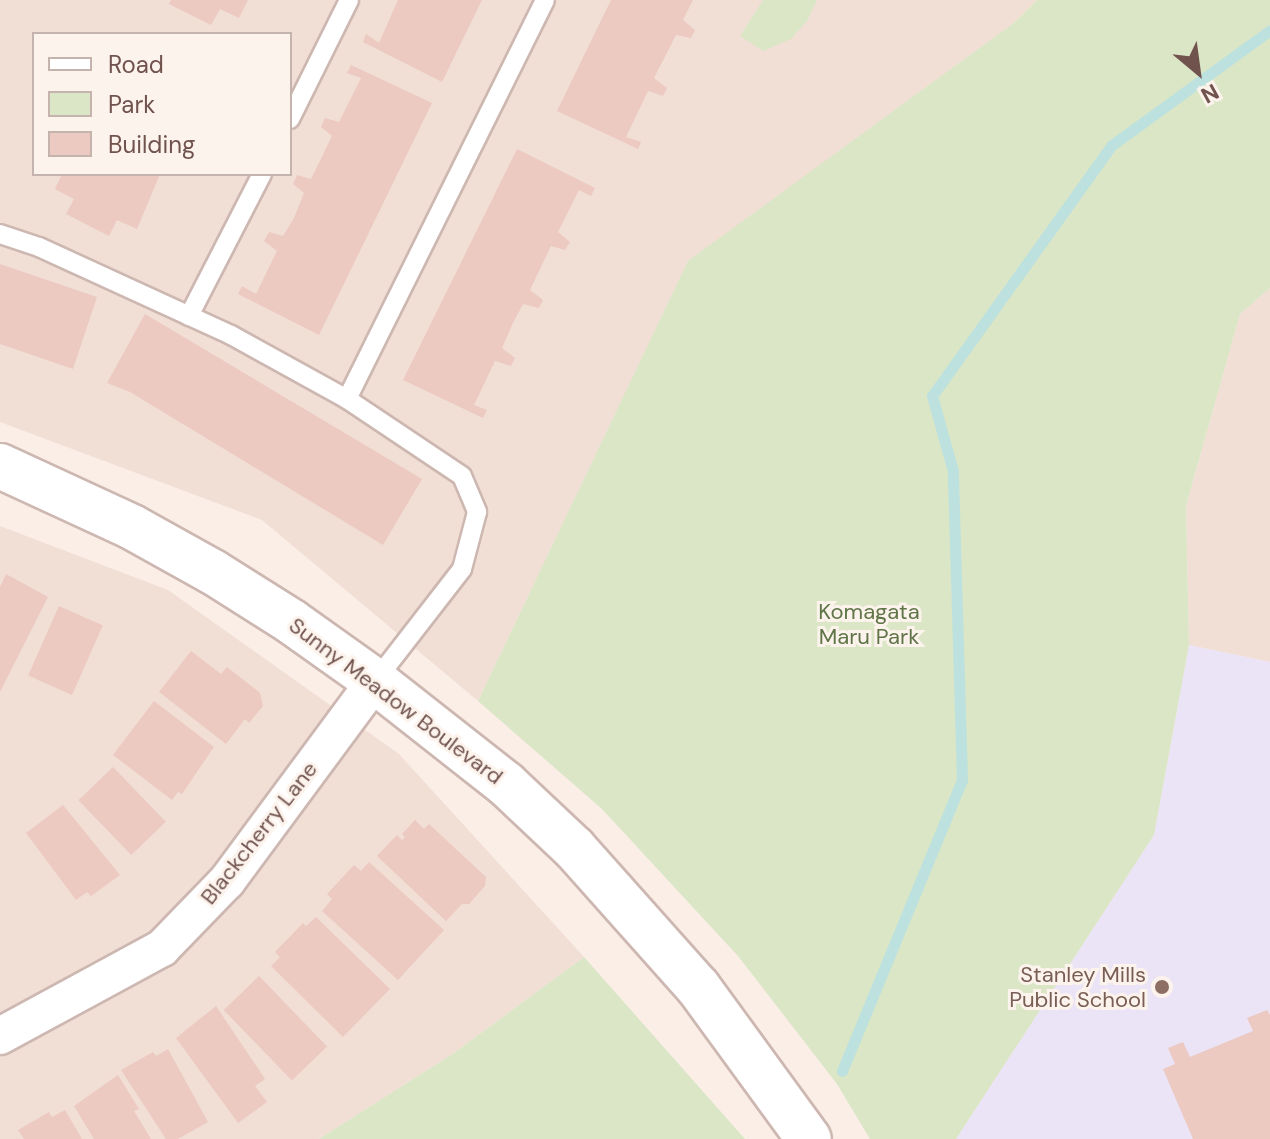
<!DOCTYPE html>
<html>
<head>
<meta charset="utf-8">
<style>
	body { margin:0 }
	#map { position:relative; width:1270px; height:1139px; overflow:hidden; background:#faeee7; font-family:"DM Sans",sans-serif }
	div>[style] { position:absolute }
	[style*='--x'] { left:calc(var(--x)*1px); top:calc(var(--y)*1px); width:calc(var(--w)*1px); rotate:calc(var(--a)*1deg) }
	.residential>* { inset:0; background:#f1dfd6 }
	.education>* { inset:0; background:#ebe3f6 }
	.green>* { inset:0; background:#dae6c6 }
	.stream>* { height:11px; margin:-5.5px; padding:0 5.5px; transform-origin:5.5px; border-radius:5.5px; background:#bde1df }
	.building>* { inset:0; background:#ecc9c1; transform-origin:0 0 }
	.roads { filter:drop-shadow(2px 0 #cdb7b1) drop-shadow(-2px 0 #cdb7b1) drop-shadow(0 2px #cdb7b1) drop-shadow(0 -2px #cdb7b1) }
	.lane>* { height:18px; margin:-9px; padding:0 9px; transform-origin:9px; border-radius:9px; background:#fff }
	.street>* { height:36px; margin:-18px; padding:0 18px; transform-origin:18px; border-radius:18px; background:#fff }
	.secondary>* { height:44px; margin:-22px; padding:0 22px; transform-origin:22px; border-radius:22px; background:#fff }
	.dots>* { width:22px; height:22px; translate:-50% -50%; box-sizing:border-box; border:4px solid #fdf3ed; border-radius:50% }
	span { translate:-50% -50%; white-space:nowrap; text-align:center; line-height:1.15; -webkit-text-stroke:6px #fdf3ed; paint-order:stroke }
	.park-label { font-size:22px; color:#5f7547 }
	.street-label { font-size:22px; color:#71534e }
	.education-label { font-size:22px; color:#785e54 }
	.right { translate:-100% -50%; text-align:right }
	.legend { position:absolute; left:32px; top:32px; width:260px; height:144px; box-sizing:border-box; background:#fdf3ed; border:2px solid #c5b3ad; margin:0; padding:10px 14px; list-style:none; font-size:24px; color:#71534e }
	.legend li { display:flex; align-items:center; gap:16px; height:40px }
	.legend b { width:40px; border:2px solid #c5b3ad }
	.north { position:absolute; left:1158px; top:32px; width:80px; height:80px; -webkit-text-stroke:6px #fdf3ed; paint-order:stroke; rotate:151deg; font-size:22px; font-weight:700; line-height:32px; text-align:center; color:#71534e }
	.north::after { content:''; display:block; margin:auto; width:28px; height:36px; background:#71534e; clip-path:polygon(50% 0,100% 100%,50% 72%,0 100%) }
</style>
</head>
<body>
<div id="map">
	<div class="residential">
		<i style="clip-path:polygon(evenodd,0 0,1037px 0,1015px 22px,688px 262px,478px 701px,262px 520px,0 422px,0 0,34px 34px,290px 34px,290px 174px,34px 174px,34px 34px)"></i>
		<i style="clip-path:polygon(1270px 288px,1270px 662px,1189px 645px,1186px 506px,1240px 314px)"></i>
		<i style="clip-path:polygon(0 526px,168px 590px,399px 754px,584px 957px,454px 1053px,319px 1139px,0 1139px)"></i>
	</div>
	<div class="education">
		<i style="clip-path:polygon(1189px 645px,1270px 662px,1270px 1139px,956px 1139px,1154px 835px)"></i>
	</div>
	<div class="green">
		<i style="clip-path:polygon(763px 0,817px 0,807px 21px,791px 39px,763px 51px,740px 36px)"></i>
		<i style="clip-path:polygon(1037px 0,1270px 0,1270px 288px,1240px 314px,1186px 506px,1189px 645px,1154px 835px,956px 1139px,870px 1139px,837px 1084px,738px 956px,602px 809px,478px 701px,688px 261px,1015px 22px)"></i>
		<i style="clip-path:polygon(584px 957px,745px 1139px,319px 1139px,454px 1053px)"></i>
	</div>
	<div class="stream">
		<i style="--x:842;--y:1071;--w:315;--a:-67.6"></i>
		<i style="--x:962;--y:780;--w:309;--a:-91.7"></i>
		<i style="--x:953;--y:471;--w:78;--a:-105.6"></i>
		<i style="--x:932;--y:396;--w:309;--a:-54.4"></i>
		<i style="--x:1112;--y:145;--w:195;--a:-36"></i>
	</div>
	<div class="building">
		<i style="clip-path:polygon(171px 0,248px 0,239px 18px,220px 9px,211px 25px,169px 4px)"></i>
		<i style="clip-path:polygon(398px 0,482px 0,442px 82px,363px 42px,366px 34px,379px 43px)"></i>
		<i style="clip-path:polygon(611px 0,693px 0,683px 20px,695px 30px,691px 38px,676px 35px,654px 78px,667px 88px,663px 96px,648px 91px,626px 137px,641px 142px,638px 149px,557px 111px)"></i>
		<i style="clip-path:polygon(351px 65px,432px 103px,319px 335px,238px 294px,242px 286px,256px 294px,277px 251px,264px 241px,269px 232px,283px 236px,294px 218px,304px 193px,293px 184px,297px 175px,311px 179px,332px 136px,321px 127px,325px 118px,339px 122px,361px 78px,347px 73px)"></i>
		<i style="clip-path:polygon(517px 149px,595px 188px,591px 196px,579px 190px,558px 232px,570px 242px,565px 250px,551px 246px,530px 290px,543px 300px,539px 308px,523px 304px,513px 323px,502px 348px,515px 358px,511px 366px,495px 361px,474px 405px,487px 410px,483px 418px,403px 380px)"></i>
		<i style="clip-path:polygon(62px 174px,160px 174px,137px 229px,117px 220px,109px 236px,66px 214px,74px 199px,55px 189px)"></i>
		<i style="clip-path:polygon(0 264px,97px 297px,73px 369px,0 344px)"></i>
		<i style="clip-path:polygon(145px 314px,422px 479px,383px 545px,130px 392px,107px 383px)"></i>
		<i style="clip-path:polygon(6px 574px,48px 597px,0 692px,0 587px)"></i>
		<i style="left:59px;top:606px;width:48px;height:76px;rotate:24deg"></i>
		<i style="clip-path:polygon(191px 651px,221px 674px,227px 667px,260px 693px,263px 706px,249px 723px,245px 719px,226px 744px,159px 692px)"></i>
		<i style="clip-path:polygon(154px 701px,214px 747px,182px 794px,178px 792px,172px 800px,113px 755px)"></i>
		<i style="left:113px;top:767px;width:76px;height:48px;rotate:46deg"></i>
		<i style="clip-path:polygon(63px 805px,120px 875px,91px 896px,87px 892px,76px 900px,26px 833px)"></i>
		<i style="clip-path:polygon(415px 820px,424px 829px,429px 824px,486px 877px,485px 886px,469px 904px,462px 904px,446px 921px,377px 856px,397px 835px,402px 840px,405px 837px,402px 834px)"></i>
		<i style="clip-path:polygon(369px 862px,444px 930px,398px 980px,322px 911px,332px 899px,327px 894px,354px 865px,361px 871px)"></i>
		<i style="clip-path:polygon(316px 917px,390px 989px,343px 1037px,271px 966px,280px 957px,275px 952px,303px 923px,306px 926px)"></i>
		<i style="left:259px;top:976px;width:98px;height:49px;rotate:46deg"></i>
		<i style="clip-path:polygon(216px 1006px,265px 1079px,255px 1086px,267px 1102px,238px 1123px,176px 1038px)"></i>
		<i style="clip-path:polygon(1267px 1010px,1270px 1015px,1270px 1139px,1193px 1139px,1163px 1069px,1175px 1064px,1168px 1048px,1183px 1042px,1190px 1057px,1253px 1031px,1247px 1018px)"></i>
		<i style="clip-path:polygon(168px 1049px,208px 1122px,178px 1139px,166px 1139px,121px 1070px,153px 1052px,156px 1056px)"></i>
		<i style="clip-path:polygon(118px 1075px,139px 1109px,134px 1111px,151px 1139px,94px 1139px,74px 1106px)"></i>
		<i style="clip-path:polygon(65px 1110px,82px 1139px,24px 1139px,18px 1130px,49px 1112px,52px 1117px)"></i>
	</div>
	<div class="roads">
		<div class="lane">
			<i style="--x:290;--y:119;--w:133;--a:-63.6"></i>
			<i style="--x:0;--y:234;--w:41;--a:18.4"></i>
			<i style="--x:39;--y:247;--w:211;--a:24.6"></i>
			<i style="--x:231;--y:335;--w:132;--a:28.9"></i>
			<i style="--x:347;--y:399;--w:138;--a:33.8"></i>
			<i style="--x:462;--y:476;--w:39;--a:67"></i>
			<i style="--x:477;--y:512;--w:59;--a:104.7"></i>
			<i style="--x:462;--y:569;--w:142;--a:127.8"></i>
			<i style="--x:189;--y:316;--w:160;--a:-62.8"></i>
			<i style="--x:347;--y:399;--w:445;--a:-63.6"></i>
		</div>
		<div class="street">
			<i style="--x:0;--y:1036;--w:184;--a:-28.5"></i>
			<i style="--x:162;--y:948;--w:93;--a:-45.9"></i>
			<i style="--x:227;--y:881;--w:249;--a:-53.5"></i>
		</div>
		<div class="secondary">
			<i style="--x:0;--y:466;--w:145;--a:24.8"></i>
			<i style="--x:132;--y:527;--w:93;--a:29.1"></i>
			<i style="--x:213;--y:572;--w:93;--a:32.3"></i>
			<i style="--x:292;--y:622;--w:102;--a:35.4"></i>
			<i style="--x:375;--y:681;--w:167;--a:38.2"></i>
			<i style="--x:506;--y:784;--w:93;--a:43.3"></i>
			<i style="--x:574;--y:848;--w:186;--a:48.3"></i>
			<i style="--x:698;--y:987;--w:188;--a:53.9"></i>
		</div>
	</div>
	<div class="dots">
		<i style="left:1162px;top:987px;background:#8d6e63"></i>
	</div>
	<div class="park-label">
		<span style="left:869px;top:624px">Komagata<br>Maru Park</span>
	</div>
	<div class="street-label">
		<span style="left:396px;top:701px;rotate:37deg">Sunny Meadow Boulevard</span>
		<span style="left:259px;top:833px;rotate:-52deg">Blackcherry Lane</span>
	</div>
	<div class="education-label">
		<span class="right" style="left:1146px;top:987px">Stanley Mills<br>Public School</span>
	</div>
	<ul class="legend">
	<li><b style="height:10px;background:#fff"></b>Road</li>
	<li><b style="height:22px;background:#dae6c6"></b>Park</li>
	<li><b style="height:22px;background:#ecc9c1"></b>Building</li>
	</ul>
	<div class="north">N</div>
</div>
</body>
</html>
